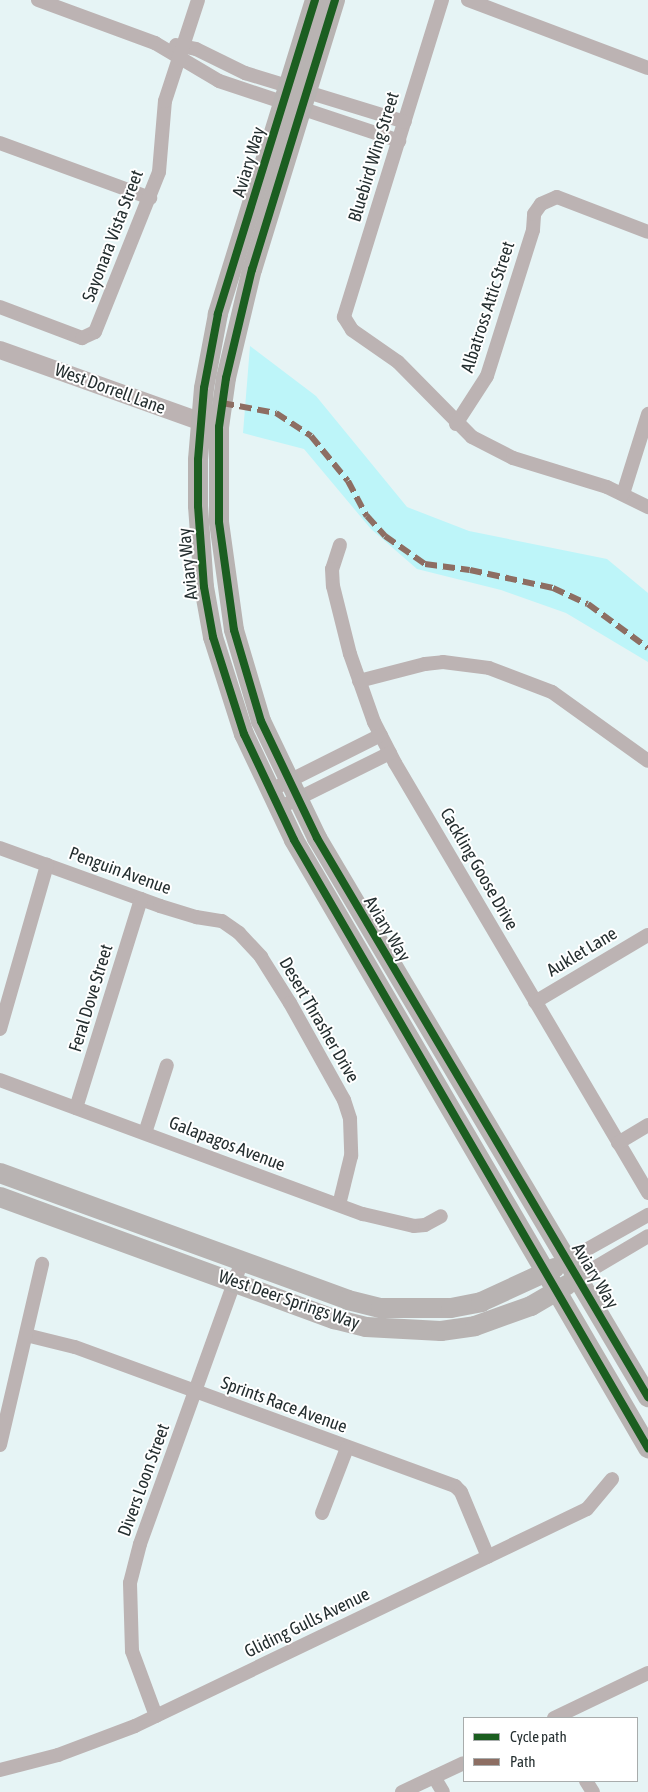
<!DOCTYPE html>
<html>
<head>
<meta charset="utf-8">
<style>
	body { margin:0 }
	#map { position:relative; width:648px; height:1792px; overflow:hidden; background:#e6f4f5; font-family:"Asap Condensed",sans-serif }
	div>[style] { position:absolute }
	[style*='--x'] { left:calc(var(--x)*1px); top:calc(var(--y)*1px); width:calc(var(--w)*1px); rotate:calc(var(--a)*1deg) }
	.green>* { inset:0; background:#bdf5f9 }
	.minor>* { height:14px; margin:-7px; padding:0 7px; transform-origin:7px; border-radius:7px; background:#bcb3b3 }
	.tertiary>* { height:18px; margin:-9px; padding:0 9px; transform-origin:9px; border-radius:9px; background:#bcb3b3 }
	.secondary>* { height:20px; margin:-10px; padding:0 10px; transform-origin:10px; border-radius:10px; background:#b8b3b2 }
	.quiet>* { height:6px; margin-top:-3px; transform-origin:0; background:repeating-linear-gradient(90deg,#8d6e63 0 12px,transparent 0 18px) }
	.cycleway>* { height:8px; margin:-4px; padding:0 4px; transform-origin:4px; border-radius:4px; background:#1b5e20 }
	span { translate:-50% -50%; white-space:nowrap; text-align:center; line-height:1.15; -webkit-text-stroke:4px #fff; paint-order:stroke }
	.street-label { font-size:18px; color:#252f30 }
	.legend { position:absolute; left:463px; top:1717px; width:175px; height:65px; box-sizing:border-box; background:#fff; border:1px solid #a8acac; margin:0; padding:6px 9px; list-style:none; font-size:15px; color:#252f30 }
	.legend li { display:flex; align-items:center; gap:10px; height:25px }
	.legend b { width:25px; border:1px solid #a8acac }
</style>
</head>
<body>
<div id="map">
	<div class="green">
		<i style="clip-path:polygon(250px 346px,316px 396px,407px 507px,469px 531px,607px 559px,648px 593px,648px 662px,566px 613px,501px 590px,417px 569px,371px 529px,304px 449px,243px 433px)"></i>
	</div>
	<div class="minor">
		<i style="--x:38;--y:0;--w:125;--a:20.2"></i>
		<i style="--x:155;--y:43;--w:74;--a:30.7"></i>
		<i style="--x:219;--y:81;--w:190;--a:18.4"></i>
		<i style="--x:442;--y:0;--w:332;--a:107.2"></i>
		<i style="--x:344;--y:317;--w:15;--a:58"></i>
		<i style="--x:352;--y:330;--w:56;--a:34.8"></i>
		<i style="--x:398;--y:362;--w:105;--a:45.4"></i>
		<i style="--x:472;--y:437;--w:46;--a:27.1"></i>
		<i style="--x:513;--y:458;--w:98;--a:17.1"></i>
		<i style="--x:607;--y:487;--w:46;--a:26"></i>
		<i style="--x:468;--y:0;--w:192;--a:20.7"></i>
		<i style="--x:176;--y:45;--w:20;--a:11"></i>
		<i style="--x:196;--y:49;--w:55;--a:26.1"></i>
		<i style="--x:245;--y:73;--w:167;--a:17"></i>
		<i style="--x:0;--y:143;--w:160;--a:20.1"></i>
		<i style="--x:0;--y:307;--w:88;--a:20.7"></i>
		<i style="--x:82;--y:338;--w:14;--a:-25"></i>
		<i style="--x:95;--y:332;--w:172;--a:-68.2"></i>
		<i style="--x:159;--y:172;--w:71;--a:-85.2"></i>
		<i style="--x:165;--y:101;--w:106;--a:-71.9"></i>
		<i style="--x:456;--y:424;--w:57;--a:-57.1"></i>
		<i style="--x:487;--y:376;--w:153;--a:-72.5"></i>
		<i style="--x:533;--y:230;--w:16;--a:-86"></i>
		<i style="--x:534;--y:214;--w:12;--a:-55"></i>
		<i style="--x:541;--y:204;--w:17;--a:-24"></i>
		<i style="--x:557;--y:197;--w:97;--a:21"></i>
		<i style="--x:623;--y:494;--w:84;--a:-72.6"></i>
		<i style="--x:340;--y:545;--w:25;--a:108"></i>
		<i style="--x:332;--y:569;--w:17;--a:87"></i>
		<i style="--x:333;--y:586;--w:70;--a:76"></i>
		<i style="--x:350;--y:654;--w:72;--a:70.6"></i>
		<i style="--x:374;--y:722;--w:46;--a:62.9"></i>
		<i style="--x:395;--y:763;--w:499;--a:59.5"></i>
		<i style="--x:359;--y:681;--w:68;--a:-14.4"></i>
		<i style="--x:425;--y:664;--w:18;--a:-6"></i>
		<i style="--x:443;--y:662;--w:46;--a:7.4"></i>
		<i style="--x:489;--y:668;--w:67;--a:20.9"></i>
		<i style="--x:552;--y:692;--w:118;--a:35.7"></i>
		<i style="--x:269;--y:791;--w:125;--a:-26.6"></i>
		<i style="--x:277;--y:809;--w:126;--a:-26.4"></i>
		<i style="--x:0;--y:848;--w:170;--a:19.9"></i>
		<i style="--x:160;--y:906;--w:38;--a:17"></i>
		<i style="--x:196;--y:917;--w:26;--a:9"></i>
		<i style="--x:222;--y:921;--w:21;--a:35"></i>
		<i style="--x:239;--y:933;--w:33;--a:47"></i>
		<i style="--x:261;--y:957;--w:54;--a:57.8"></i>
		<i style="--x:290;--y:1003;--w:111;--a:60.9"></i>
		<i style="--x:344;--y:1100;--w:20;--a:72"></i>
		<i style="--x:350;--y:1119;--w:37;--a:88"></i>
		<i style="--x:351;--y:1156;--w:50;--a:103.8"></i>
		<i style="--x:535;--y:1002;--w:131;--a:-30.7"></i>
		<i style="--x:0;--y:1029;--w:171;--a:-74"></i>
		<i style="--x:0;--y:1080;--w:387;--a:20.3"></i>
		<i style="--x:363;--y:1214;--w:52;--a:13.2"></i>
		<i style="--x:414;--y:1226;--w:11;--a:-5"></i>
		<i style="--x:425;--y:1225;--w:18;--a:-29"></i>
		<i style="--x:76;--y:1108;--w:219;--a:-72.7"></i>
		<i style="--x:145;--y:1133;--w:71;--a:-72.1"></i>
		<i style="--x:618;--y:1143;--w:35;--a:-31"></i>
		<i style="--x:568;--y:1260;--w:92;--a:-29.4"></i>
		<i style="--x:579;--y:1277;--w:80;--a:-30.7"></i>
		<i style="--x:26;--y:1335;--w:50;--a:13.8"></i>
		<i style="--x:75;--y:1347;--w:405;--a:20.1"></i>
		<i style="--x:455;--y:1486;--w:8;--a:45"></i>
		<i style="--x:461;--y:1492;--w:70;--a:67.4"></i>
		<i style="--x:0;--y:1445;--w:186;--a:-76.9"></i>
		<i style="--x:322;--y:1513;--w:70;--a:-69"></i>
		<i style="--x:156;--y:1716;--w:69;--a:-110.3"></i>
		<i style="--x:132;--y:1651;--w:68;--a:-91.7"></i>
		<i style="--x:130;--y:1583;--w:40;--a:-75.6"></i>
		<i style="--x:140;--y:1544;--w:301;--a:-70.2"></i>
		<i style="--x:554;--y:1718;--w:104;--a:-25.6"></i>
		<i style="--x:0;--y:1770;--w:60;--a:-14.5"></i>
		<i style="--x:58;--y:1755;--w:82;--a:-20.6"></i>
		<i style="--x:135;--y:1726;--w:501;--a:-25.65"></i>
		<i style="--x:587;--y:1509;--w:39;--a:-50"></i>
		<i style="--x:434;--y:1777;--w:17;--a:59"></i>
		<i style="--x:586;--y:1781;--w:13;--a:58"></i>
		<i style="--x:402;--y:1792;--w:68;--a:-25.1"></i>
	</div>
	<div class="tertiary">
		<i style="--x:0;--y:350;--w:227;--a:19.6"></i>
	</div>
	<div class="secondary">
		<i style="--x:315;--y:0;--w:329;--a:107.2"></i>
		<i style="--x:218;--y:314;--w:75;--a:100.7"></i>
		<i style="--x:204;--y:388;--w:72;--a:94.8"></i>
		<i style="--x:198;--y:460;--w:46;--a:90"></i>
		<i style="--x:198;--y:506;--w:81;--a:85.8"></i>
		<i style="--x:204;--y:587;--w:51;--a:79.8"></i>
		<i style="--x:213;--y:637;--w:102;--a:72.3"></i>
		<i style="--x:244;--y:734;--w:117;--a:64.7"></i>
		<i style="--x:294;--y:840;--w:704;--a:59.79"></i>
		<i style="--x:335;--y:0;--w:282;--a:107.1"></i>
		<i style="--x:252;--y:269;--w:112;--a:103.4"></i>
		<i style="--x:226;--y:378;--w:49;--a:98.1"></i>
		<i style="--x:219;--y:427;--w:95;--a:90"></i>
		<i style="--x:219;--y:522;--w:109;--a:82.1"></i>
		<i style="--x:234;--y:630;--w:95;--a:73.5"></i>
		<i style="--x:261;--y:721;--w:130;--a:64.4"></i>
		<i style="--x:317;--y:838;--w:650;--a:59.37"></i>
		<i style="--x:0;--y:1173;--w:370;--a:20"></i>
		<i style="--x:348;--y:1300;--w:34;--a:14"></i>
		<i style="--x:381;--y:1308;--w:70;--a:0"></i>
		<i style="--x:451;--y:1308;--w:31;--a:-11"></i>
		<i style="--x:481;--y:1302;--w:81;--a:-24.7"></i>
		<i style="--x:0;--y:1197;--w:356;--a:20.1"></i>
		<i style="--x:334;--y:1319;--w:33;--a:14"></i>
		<i style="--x:366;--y:1327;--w:75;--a:3.1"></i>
		<i style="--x:441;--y:1331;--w:34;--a:-8"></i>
		<i style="--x:475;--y:1326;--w:59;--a:-19.7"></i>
		<i style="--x:531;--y:1306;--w:42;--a:-30.3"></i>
	</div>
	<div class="quiet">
		<i style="--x:222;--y:403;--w:55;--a:10.5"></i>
		<i style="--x:276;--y:413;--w:42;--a:33.3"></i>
		<i style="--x:311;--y:436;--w:58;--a:50.6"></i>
		<i style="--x:348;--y:481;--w:40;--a:62"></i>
		<i style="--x:367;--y:516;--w:27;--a:48"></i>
		<i style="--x:385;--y:536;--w:49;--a:35"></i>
		<i style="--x:425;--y:564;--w:45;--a:7.6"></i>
		<i style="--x:470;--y:570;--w:85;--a:12.2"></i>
		<i style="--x:553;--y:588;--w:38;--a:25"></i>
		<i style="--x:588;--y:604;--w:74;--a:36.3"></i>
	</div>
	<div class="cycleway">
		<i style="--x:315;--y:0;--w:329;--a:107.2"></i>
		<i style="--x:218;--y:314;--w:75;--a:100.7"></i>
		<i style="--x:204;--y:388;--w:72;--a:94.8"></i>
		<i style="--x:198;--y:460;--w:46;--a:90"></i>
		<i style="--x:198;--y:506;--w:81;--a:85.8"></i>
		<i style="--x:204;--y:587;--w:51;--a:79.8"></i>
		<i style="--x:213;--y:637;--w:102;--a:72.3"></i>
		<i style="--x:244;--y:734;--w:117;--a:64.7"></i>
		<i style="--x:294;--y:840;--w:704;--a:59.79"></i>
		<i style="--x:335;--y:0;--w:282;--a:107.1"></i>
		<i style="--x:252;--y:269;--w:112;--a:103.4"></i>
		<i style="--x:226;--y:378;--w:49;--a:98.1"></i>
		<i style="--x:219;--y:427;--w:95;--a:90"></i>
		<i style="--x:219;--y:522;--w:109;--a:82.1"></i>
		<i style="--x:234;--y:630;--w:95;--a:73.5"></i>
		<i style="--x:261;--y:721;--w:130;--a:64.4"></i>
		<i style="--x:317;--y:838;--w:650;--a:59.37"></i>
	</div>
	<div class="street-label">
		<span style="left:374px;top:157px;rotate:-73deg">Bluebird Wing Street</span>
		<span style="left:249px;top:162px;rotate:-73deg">Aviary Way</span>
		<span style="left:113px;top:236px;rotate:-69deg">Sayonara Vista Street</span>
		<span style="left:488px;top:307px;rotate:-72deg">Albatross Attic Street</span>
		<span style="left:110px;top:389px;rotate:20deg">West Dorrell Lane</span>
		<span style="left:188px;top:564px;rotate:-96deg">Aviary Way</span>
		<span style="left:479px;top:869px;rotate:60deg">Cackling Goose Drive</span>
		<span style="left:120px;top:871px;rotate:20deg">Penguin Avenue</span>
		<span style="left:387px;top:929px;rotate:59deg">Aviary Way</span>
		<span style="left:582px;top:952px;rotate:-31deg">Auklet Lane</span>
		<span style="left:91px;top:998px;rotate:-73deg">Feral Dove Street</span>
		<span style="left:319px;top:1020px;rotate:60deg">Desert Thrasher Drive</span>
		<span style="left:227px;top:1144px;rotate:21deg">Galapagos Avenue</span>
		<span style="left:595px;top:1276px;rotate:59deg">Aviary Way</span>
		<span style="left:289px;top:1300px;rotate:19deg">West Deer Springs Way</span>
		<span style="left:284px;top:1405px;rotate:20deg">Sprints Race Avenue</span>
		<span style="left:144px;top:1480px;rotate:-70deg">Divers Loon Street</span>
		<span style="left:307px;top:1623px;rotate:-26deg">Gliding Gulls Avenue</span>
	</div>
	<ul class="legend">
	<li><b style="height:6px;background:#1b5e20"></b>Cycle path</li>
	<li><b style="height:6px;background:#8d6e63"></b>Path</li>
	</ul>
</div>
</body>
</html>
